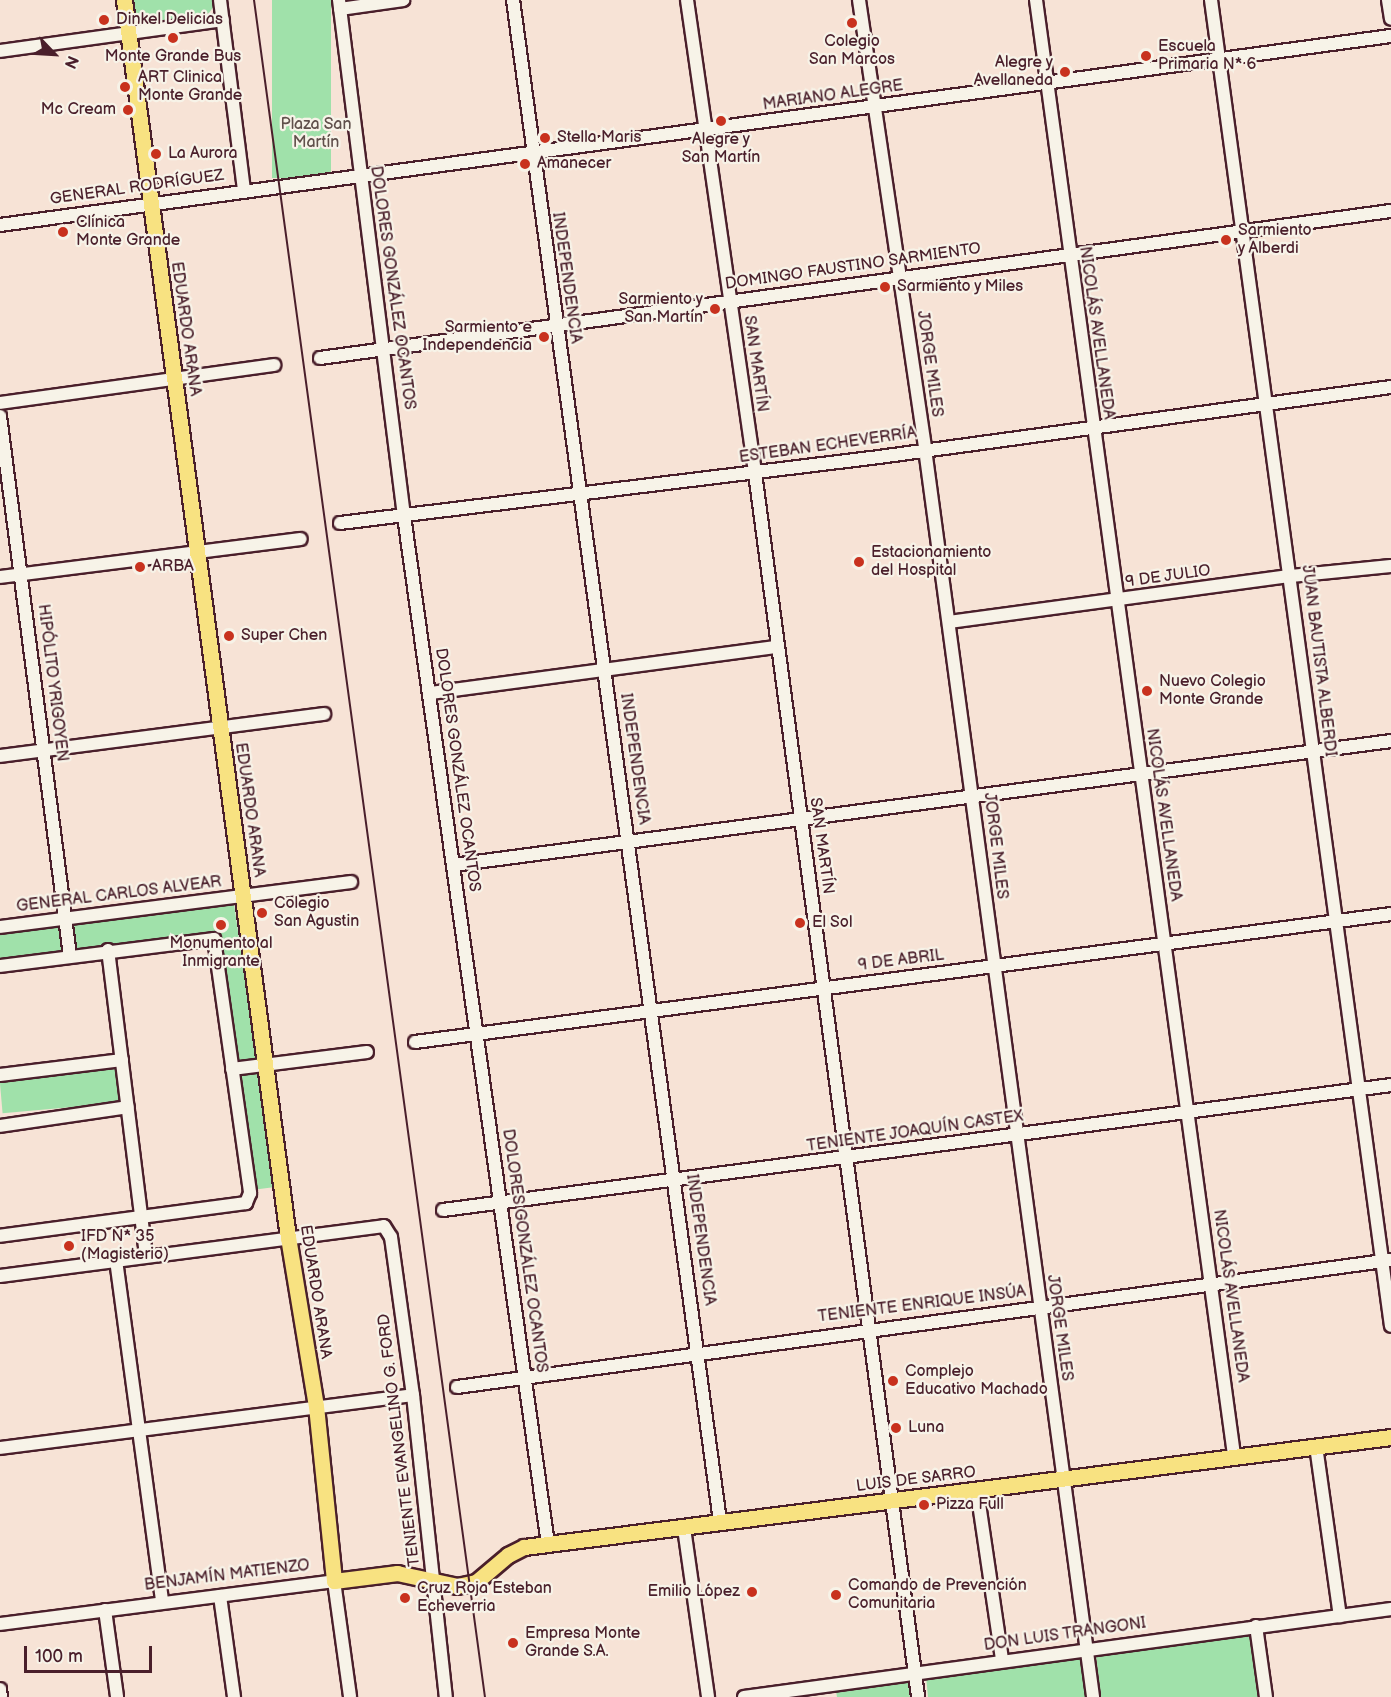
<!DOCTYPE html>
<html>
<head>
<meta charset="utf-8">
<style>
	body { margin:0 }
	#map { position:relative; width:1391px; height:1697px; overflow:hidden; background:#f7e3d6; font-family:"Balsamiq Sans",sans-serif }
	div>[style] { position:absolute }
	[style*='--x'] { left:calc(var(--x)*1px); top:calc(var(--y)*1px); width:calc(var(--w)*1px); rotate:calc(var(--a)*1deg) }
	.green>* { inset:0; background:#a0e1aa; transform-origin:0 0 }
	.roads { filter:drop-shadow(2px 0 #4a1f2b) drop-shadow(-2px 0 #4a1f2b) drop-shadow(0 2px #4a1f2b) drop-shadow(0 -2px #4a1f2b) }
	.minor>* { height:12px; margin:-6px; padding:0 6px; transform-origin:6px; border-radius:6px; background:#f7f3e8 }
	.major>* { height:15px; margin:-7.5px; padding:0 7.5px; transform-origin:7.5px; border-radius:7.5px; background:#f8e281 }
	.rail>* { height:2px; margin:-1px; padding:0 1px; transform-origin:1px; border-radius:1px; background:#4a1f2b }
	.dots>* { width:16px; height:16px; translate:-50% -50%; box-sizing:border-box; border:3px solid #f7f3e8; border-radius:50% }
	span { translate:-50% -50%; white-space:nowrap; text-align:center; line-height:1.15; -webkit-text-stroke:4.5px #f7f3e8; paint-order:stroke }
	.poi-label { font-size:16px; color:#4a1f2b }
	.left { translate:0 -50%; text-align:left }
	.right { translate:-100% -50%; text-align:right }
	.street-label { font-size:16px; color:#4a1f2b }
	.park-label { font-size:16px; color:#60504b }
	.north { position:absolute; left:24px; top:24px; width:60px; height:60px; -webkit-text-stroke:4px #f7f3e8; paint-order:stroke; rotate:115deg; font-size:16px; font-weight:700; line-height:24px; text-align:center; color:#4a1f2b }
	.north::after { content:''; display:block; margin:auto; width:21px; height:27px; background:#4a1f2b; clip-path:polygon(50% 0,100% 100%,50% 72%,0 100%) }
	.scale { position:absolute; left:24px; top:1646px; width:128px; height:27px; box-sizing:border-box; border:3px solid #4a1f2b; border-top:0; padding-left:8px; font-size:18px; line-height:21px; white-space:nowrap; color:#4a1f2b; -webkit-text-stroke:4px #f7f3e8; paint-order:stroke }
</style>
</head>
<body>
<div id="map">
	<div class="green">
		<i style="clip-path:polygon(127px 0,212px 0,214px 6px,209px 13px,140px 24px,133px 23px)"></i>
		<i style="left:272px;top:0;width:59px;height:178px"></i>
		<i style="clip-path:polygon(234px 904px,275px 1187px,252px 1190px,216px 933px,0 962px,0 933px)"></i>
		<i style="left:117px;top:1067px;width:36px;height:118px;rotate:85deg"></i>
		<i style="clip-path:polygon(1249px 1633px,1258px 1697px,1101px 1697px,1096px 1656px)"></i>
		<i style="clip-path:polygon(1082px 1656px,1087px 1697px,928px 1697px,926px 1676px)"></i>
		<i style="clip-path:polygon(908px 1682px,910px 1697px,837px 1697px,836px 1691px)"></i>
	</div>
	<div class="roads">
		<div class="minor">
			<i style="--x:220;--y:0;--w:192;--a:82.8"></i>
			<i style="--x:339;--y:0;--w:520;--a:82.82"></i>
			<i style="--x:404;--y:516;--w:1038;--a:82.03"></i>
			<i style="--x:513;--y:0;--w:1536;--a:82.25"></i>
			<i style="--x:687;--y:0;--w:478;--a:81.8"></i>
			<i style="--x:755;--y:473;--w:1235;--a:82.41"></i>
			<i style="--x:859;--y:0;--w:454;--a:81.6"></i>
			<i style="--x:925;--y:449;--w:1259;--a:82.33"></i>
			<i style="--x:1036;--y:0;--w:1468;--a:82.25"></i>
			<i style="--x:1211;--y:0;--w:1338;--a:82.27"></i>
			<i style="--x:1388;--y:0;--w:19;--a:81"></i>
			<i style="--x:340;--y:9;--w:64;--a:-8.1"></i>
			<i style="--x:0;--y:51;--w:225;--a:-7.9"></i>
			<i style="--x:0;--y:225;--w:1404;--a:-7.74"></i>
			<i style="--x:320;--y:358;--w:1081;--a:-7.82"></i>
			<i style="--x:0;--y:403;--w:277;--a:-7.9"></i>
			<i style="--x:0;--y:416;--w:545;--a:82.61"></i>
			<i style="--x:340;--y:523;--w:543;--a:-6.98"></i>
			<i style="--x:879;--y:457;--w:517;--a:-7.79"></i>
			<i style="--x:0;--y:577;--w:303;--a:-7.2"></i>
			<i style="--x:949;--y:622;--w:345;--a:-7.7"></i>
			<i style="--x:1291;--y:576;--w:100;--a:-5.7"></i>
			<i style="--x:431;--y:693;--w:349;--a:-7.6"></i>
			<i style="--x:0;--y:756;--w:327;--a:-7.4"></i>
			<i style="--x:453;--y:865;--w:946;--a:-7.53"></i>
			<i style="--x:0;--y:927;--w:354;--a:-7.3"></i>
			<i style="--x:108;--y:950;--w:308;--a:82.9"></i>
			<i style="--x:0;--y:966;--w:216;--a:-7.2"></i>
			<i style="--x:214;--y:939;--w:257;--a:81.9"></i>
			<i style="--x:250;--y:1193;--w:11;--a:112"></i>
			<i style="--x:246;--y:1203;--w:248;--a:172.4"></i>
			<i style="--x:415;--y:1042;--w:984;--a:-7.47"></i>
			<i style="--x:232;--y:1069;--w:136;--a:-7.2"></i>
			<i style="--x:0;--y:1075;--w:123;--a:-7"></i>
			<i style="--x:0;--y:1126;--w:129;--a:-8.4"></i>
			<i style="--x:443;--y:1210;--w:956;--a:-7.51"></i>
			<i style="--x:116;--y:1260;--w:345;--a:82.3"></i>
			<i style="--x:0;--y:1276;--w:387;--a:-7.4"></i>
			<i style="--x:384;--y:1226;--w:13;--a:58"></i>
			<i style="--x:391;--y:1237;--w:160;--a:82.1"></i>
			<i style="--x:413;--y:1395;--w:304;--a:83.8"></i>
			<i style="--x:457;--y:1387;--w:943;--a:-7.74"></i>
			<i style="--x:1316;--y:1446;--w:172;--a:82"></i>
			<i style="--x:0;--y:1448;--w:416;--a:-7.3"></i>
			<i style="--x:977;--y:1490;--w:172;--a:81.6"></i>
			<i style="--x:684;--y:1528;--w:171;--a:81.9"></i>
			<i style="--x:220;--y:1596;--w:102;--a:82.1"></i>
			<i style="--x:105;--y:1610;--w:88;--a:82.1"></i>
			<i style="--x:0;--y:1624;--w:337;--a:-7.3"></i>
			<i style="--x:334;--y:1581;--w:117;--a:82.1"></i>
			<i style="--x:1256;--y:1626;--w:72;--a:82"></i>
			<i style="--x:0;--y:1689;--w:8;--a:83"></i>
			<i style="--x:744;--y:1697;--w:653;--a:-7.75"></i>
		</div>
		<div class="major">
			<i style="--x:124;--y:0;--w:1248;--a:82.45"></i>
			<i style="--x:288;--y:1237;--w:171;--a:80.6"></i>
			<i style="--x:316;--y:1406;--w:176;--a:84.1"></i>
			<i style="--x:334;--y:1581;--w:64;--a:-7.2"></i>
			<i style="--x:397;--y:1573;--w:61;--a:12.2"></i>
			<i style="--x:457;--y:1586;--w:19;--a:-12"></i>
			<i style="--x:476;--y:1582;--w:42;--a:-40.2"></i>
			<i style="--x:508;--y:1555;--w:18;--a:-27"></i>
			<i style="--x:524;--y:1547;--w:874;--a:-7.23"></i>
		</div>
	</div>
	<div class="rail">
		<i style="--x:254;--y:0;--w:1713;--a:82.25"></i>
	</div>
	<div class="dots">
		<i style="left:104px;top:20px;background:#c8321e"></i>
		<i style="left:852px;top:23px;background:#c8321e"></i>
		<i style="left:173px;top:38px;background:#c8321e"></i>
		<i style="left:1146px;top:56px;background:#c8321e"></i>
		<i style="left:1065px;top:72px;background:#c8321e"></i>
		<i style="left:125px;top:87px;background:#c8321e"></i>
		<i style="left:128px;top:110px;background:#c8321e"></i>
		<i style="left:721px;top:121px;background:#c8321e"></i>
		<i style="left:545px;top:138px;background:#c8321e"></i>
		<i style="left:156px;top:154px;background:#c8321e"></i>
		<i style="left:525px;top:164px;background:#c8321e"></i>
		<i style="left:63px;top:232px;background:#c8321e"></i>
		<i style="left:1226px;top:240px;background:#c8321e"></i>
		<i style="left:885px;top:287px;background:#c8321e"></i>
		<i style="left:715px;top:309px;background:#c8321e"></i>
		<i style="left:544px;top:337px;background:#c8321e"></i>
		<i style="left:859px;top:562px;background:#c8321e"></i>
		<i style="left:140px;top:567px;background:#c8321e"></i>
		<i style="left:229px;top:636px;background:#c8321e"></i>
		<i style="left:1147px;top:691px;background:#c8321e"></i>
		<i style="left:262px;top:913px;background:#c8321e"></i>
		<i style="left:800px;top:923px;background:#c8321e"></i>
		<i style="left:221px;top:925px;background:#c8321e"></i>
		<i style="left:69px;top:1246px;background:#c8321e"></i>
		<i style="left:893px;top:1381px;background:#c8321e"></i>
		<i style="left:896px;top:1428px;background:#c8321e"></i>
		<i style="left:924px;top:1505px;background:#c8321e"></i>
		<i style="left:752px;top:1592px;background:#c8321e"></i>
		<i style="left:836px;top:1595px;background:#c8321e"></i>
		<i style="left:405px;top:1598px;background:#c8321e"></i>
		<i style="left:513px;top:1643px;background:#c8321e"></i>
	</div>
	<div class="poi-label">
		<span class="left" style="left:116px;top:20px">Dinkel Delicias</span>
		<span style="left:852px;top:51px">Colegio<br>San Marcos</span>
		<span class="left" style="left:1158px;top:56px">Escuela<br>Primaria N* 6</span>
		<span style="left:173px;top:57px">Monte Grande Bus</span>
		<span class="right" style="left:1053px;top:72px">Alegre y<br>Avellaneda</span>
		<span class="left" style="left:138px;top:87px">ART Clinica<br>Monte Grande</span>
		<span class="right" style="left:116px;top:110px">Mc Cream</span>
		<span class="left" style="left:557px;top:138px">Stella Maris</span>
		<span style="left:721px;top:149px">Alegre y<br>San Martín</span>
		<span class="left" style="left:168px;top:154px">La Aurora</span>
		<span class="left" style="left:537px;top:164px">Amanecer</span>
		<span class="left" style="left:76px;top:232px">Clínica<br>Monte Grande</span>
		<span class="left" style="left:1238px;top:240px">Sarmiento<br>y Alberdi</span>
		<span class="left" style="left:897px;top:287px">Sarmiento y Miles</span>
		<span class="right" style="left:703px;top:309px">Sarmiento y<br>San Martín</span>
		<span class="right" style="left:532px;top:337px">Sarmiento e<br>Independencia</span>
		<span class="left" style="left:871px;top:562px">Estacionamiento<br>del Hospital</span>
		<span class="left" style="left:152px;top:567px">ARBA</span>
		<span class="left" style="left:241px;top:636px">Super Chen</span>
		<span class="left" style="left:1159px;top:691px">Nuevo Colegio<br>Monte Grande</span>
		<span class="left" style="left:274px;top:913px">Colegio<br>San Agustin</span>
		<span class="left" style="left:812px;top:923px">El Sol</span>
		<span style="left:221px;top:953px">Monumento al<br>Inmigrante</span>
		<span class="left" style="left:81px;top:1246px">IFD N* 35<br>(Magisterio)</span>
		<span class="left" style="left:905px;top:1381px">Complejo<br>Educativo Machado</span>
		<span class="left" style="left:908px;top:1428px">Luna</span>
		<span class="left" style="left:936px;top:1505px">Pizza Full</span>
		<span class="left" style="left:848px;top:1595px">Comando de Prevención<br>Comunitaria</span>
		<span class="left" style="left:417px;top:1598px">Cruz Roja Esteban<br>Echeverria</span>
		<span class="right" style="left:740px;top:1592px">Emilio López</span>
		<span class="left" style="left:525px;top:1643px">Empresa Monte<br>Grande S.A.</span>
	</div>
	<div class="street-label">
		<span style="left:833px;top:96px;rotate:-8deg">MARIANO ALEGRE</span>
		<span style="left:137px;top:188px;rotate:-8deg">GENERAL RODRÍGUEZ</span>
		<span style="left:853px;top:267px;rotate:-8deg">DOMINGO FAUSTINO SARMIENTO</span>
		<span style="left:566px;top:278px;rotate:82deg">INDEPENDENCIA</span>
		<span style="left:392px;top:288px;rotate:82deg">DOLORES GONZÁLEZ OCANTOS</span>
		<span style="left:185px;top:329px;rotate:82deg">EDUARDO ARANA</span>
		<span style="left:1096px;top:333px;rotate:82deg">NICOLÁS AVELLANEDA</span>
		<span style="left:755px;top:364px;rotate:82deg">SAN MARTÍN</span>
		<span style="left:929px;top:364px;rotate:82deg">JORGE MILES</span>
		<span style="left:828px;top:446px;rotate:-8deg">ESTEBAN ECHEVERRÍA</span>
		<span style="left:1168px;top:577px;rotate:-8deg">9 DE JULIO</span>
		<span style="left:1318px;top:661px;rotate:83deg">JUAN BAUTISTA ALBERDI</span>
		<span style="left:52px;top:683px;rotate:83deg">HIPÓLITO YRIGOYEN</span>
		<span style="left:634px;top:759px;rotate:82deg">INDEPENDENCIA</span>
		<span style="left:457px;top:770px;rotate:82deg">DOLORES GONZÁLEZ OCANTOS</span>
		<span style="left:249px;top:810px;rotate:82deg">EDUARDO ARANA</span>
		<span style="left:1163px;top:815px;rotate:82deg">NICOLÁS AVELLANEDA</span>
		<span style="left:821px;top:846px;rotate:82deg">SAN MARTÍN</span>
		<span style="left:995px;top:846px;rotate:83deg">JORGE MILES</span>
		<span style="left:119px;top:895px;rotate:-7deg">GENERAL CARLOS ALVEAR</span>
		<span style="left:901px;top:961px;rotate:-7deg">9 DE ABRIL</span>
		<span style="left:915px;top:1132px;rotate:-8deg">TENIENTE JOAQUÍN CASTEX</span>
		<span style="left:700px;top:1240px;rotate:82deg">INDEPENDENCIA</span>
		<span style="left:524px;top:1251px;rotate:82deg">DOLORES GONZÁLEZ OCANTOS</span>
		<span style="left:315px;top:1292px;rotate:81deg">EDUARDO ARANA</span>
		<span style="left:1230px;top:1296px;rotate:82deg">NICOLÁS AVELLANEDA</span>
		<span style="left:922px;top:1305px;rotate:-7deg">TENIENTE ENRIQUE INSÚA</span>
		<span style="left:1059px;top:1328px;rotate:82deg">JORGE MILES</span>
		<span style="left:400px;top:1440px;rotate:-97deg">TENIENTE EVANGELINO G. FORD</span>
		<span style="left:916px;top:1480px;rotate:-7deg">LUIS DE SARRO</span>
		<span style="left:227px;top:1576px;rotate:-7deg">BENJAMÍN MATIENZO</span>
		<span style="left:1065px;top:1635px;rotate:-8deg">DON LUIS TRANGONI</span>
	</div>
	<div class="park-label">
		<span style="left:316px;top:134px">Plaza San<br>Martín</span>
	</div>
	<div class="north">N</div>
	<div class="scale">100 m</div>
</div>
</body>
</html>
